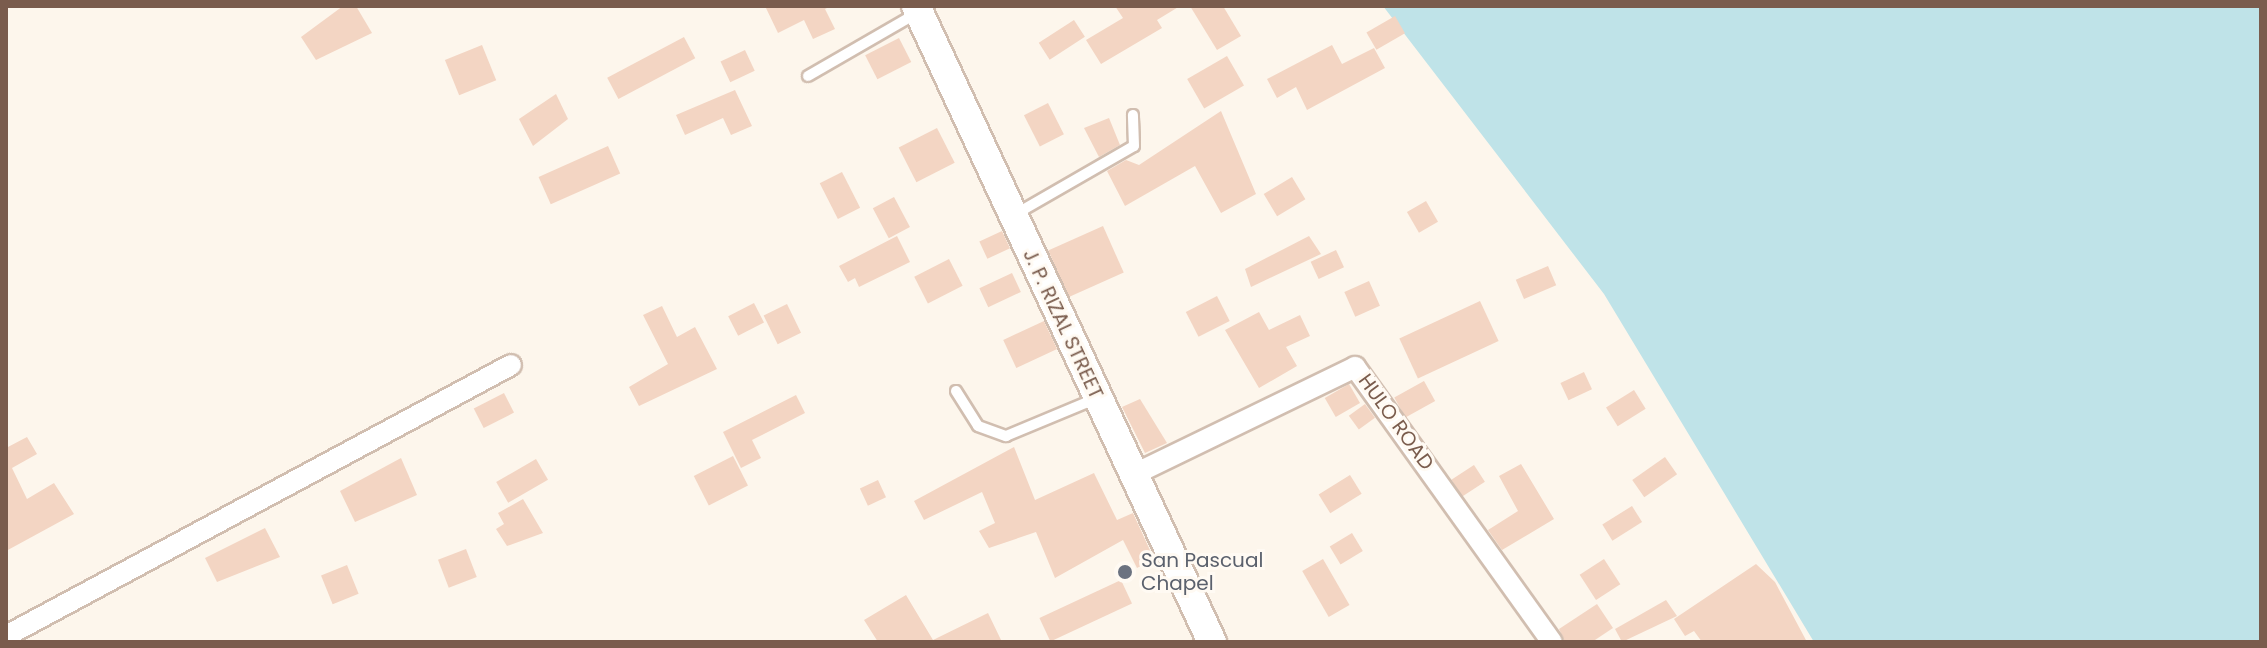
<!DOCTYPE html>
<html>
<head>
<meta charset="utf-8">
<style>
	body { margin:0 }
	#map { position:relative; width:2267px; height:648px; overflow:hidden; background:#fdf6ec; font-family:Poppins,sans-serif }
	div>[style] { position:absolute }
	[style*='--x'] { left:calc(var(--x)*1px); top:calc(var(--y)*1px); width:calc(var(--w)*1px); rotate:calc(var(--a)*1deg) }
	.water>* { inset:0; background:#bfe3e8 }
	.building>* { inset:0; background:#f3d5c3; transform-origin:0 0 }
	.roads { filter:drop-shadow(2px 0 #d1beb0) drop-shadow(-2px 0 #d1beb0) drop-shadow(0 2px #d1beb0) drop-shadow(0 -2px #d1beb0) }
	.lane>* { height:10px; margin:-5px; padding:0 5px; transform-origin:5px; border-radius:5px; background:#fff }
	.street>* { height:20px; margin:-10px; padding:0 10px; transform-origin:10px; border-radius:10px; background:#fff }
	.secondary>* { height:28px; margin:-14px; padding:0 14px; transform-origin:14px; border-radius:14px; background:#fff }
	.dots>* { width:22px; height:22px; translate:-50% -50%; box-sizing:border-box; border:4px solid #fffaf3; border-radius:50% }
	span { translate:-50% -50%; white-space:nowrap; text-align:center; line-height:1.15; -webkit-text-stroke:6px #fffaf3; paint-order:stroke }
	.street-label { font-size:20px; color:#7a5c4d }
	.worship-label { font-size:20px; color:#5b616d }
	.left { translate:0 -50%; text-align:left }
	.frame { position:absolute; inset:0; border:8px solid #7a5c4d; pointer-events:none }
</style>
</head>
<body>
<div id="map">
	<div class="water">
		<i style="clip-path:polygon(1383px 6px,2261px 6px,2261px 642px,1814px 642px,1604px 294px)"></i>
	</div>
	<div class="building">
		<i style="clip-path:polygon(343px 6px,356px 6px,372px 33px,316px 60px,301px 37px)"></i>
		<i style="clip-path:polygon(765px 6px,831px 6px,825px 9px,835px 29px,813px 39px,804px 20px,778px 33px)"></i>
		<i style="clip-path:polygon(1115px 6px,1180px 6px,1157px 20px,1162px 28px,1101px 64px,1086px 40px,1123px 18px)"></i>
		<i style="clip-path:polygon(1190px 6px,1223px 6px,1241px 36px,1217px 50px)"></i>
		<i style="left:1395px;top:16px;width:20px;height:33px;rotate:60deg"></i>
		<i style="left:1074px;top:20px;width:20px;height:42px;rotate:57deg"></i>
		<i style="left:684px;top:37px;width:24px;height:87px;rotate:62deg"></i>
		<i style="left:899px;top:38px;width:27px;height:38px;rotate:63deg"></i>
		<i style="left:482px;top:45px;width:38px;height:40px;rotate:68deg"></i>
		<i style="clip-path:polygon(1332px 45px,1342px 64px,1374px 48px,1385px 68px,1307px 110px,1296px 87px,1277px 98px,1267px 79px)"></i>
		<i style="left:745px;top:50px;width:23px;height:27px;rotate:65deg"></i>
		<i style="left:1227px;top:56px;width:34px;height:46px;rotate:60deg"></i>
		<i style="clip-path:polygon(735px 90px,752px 126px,731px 135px,723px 118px,685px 135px,676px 115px)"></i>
		<i style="clip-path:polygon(556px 94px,568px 119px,533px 146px,519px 119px)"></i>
		<i style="left:1048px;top:103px;width:35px;height:27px;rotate:63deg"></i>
		<i style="clip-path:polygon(1221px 111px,1256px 194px,1221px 213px,1195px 166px,1125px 206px,1107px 171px,1126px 160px,1139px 165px)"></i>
		<i style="clip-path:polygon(1109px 118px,1120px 145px,1099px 157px,1084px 128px)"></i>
		<i style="left:937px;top:128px;width:39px;height:43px;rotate:63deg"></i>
		<i style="left:608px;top:146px;width:30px;height:76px;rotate:66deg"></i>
		<i style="left:842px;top:172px;width:40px;height:25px;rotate:63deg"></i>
		<i style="left:1292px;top:177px;width:26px;height:33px;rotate:59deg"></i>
		<i style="left:894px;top:197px;width:34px;height:24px;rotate:62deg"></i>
		<i style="left:1426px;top:201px;width:24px;height:22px;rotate:60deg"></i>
		<i style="left:1103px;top:226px;width:51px;height:60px;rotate:66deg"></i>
		<i style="left:1002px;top:231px;width:19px;height:25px;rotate:65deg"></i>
		<i style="clip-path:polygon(897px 236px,910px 262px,859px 287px,855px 278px,848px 282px,839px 266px)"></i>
		<i style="clip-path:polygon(1309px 236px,1321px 254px,1251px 287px,1245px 269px)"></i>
		<i style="left:1336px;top:250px;width:19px;height:28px;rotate:65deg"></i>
		<i style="left:949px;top:259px;width:30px;height:39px;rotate:63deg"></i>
		<i style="left:1548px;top:266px;width:21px;height:35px;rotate:67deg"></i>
		<i style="left:1012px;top:273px;width:21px;height:36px;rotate:65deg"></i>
		<i style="left:1369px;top:281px;width:27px;height:27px;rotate:66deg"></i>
		<i style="left:1217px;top:296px;width:28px;height:35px;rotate:63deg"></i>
		<i style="left:1480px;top:301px;width:44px;height:89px;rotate:65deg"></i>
		<i style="left:754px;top:303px;width:22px;height:29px;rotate:63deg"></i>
		<i style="left:787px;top:304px;width:32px;height:26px;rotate:64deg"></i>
		<i style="clip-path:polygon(662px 306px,677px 337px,695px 327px,717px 369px,639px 406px,629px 387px,668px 364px,643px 315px)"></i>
		<i style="clip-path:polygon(1259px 312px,1269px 330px,1300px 315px,1310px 336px,1286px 347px,1297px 366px,1259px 388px,1225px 330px)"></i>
		<i style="left:1044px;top:321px;width:31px;height:45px;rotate:65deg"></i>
		<i style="left:1584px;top:372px;width:19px;height:26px;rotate:65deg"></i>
		<i style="left:1424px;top:381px;width:23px;height:34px;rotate:61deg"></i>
		<i style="left:1349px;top:384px;width:22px;height:28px;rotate:60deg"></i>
		<i style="left:1634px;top:390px;width:22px;height:33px;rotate:58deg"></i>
		<i style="left:504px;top:393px;width:22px;height:34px;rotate:63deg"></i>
		<i style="clip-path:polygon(796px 395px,805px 413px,752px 440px,761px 458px,741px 468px,723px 432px)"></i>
		<i style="clip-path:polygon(1140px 399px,1167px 443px,1145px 453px,1122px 407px)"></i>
		<i style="left:1365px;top:404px;width:17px;height:20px;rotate:54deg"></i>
		<i style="clip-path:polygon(27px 437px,37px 454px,12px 468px,27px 499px,54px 483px,74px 514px,6px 551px,6px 448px)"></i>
		<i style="clip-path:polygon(1014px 447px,1035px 500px,1094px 473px,1117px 520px,1133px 513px,1154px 559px,1137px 568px,1123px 540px,1055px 578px,1036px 532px,989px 548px,979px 531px,995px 523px,982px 492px,924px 520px,914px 501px)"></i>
		<i style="left:733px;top:456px;width:33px;height:44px;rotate:63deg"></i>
		<i style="left:1665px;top:457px;width:21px;height:40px;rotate:55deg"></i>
		<i style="clip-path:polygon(401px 458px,417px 495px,355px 522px,340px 491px)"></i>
		<i style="left:536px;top:459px;width:24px;height:46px;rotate:60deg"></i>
		<i style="clip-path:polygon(1521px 464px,1554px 519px,1502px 550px,1488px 530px,1518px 511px,1499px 476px)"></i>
		<i style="left:1474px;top:465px;width:20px;height:27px;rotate:57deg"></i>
		<i style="left:1350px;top:475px;width:22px;height:37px;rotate:58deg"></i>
		<i style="left:878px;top:480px;width:19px;height:20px;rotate:65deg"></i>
		<i style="clip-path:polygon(523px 499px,543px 533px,507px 546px,496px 529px,504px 524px,498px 513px)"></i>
		<i style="left:1632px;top:506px;width:19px;height:35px;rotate:58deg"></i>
		<i style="clip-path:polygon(265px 528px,280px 557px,217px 582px,205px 558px)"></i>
		<i style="left:1352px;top:533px;width:21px;height:26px;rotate:59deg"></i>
		<i style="left:466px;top:549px;width:30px;height:30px;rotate:69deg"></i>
		<i style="left:1323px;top:559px;width:53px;height:24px;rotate:60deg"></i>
		<i style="left:1604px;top:559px;width:30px;height:29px;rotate:57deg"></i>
		<i style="clip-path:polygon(1756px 564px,1775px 582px,1807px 642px,1702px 642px,1694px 631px,1685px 636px,1674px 619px)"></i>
		<i style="left:347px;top:565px;width:31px;height:28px;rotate:68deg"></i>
		<i style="left:1121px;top:580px;width:26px;height:90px;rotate:65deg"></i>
		<i style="clip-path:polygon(906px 595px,933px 640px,988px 613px,1002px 642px,878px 642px,864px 620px)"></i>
		<i style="clip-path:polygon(1666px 600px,1677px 616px,1622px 642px,1615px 629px)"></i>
		<i style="clip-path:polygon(1597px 604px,1613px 628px,1592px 642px,1565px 642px,1559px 629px)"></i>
	</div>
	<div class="roads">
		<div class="lane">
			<i style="--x:808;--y:76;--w:126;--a:-30"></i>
			<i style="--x:1014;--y:215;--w:138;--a:-29.9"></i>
			<i style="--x:1134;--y:146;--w:31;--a:-92"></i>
			<i style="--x:956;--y:391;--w:41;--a:57.8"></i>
			<i style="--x:978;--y:426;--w:30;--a:20"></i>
			<i style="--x:1006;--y:436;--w:96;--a:-22.6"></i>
		</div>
		<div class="street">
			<i style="--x:1133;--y:475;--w:247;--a:-25.9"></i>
			<i style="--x:1355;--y:367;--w:338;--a:54.4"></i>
			<i style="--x:6;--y:636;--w:573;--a:-28.22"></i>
		</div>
		<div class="secondary">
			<i style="--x:916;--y:6;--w:702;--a:65.04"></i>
		</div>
	</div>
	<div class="dots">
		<i style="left:1125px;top:572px;background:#6b7280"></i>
	</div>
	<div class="street-label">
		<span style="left:1063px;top:324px;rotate:65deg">J. P. RIZAL STREET</span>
		<span style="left:1396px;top:422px;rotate:54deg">HULO ROAD</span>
	</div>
	<div class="worship-label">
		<span class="left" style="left:1141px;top:572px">San Pascual<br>Chapel</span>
	</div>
	<div class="frame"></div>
</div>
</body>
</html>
